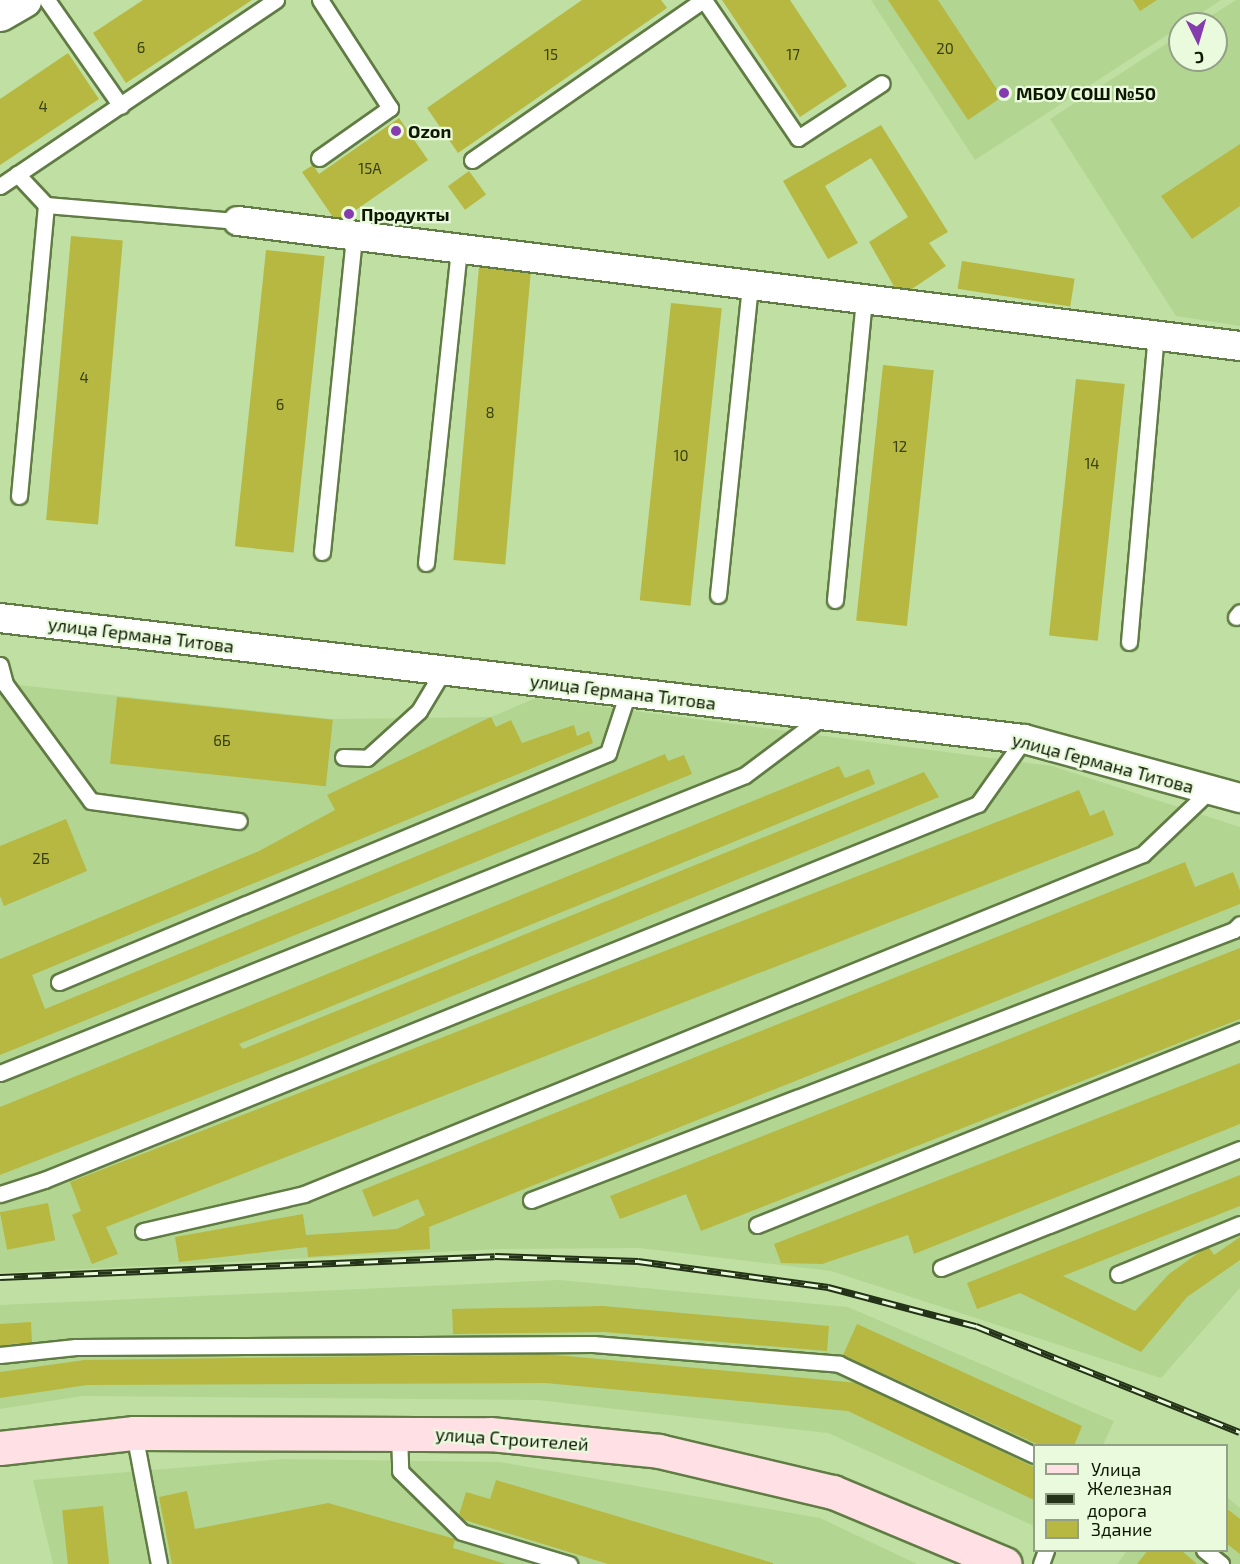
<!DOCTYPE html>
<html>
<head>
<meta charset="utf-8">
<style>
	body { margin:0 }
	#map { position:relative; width:1240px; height:1564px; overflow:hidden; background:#c0dfa2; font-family:"Exo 2",sans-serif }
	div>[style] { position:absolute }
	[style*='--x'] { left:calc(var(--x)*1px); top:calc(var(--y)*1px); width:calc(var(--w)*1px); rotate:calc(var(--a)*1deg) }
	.built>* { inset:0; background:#b3d592 }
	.building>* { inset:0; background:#b6b841; transform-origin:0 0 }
	.roads { filter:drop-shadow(2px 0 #607c44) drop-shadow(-2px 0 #607c44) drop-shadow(0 2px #607c44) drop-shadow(0 -2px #607c44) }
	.service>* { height:15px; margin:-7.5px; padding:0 7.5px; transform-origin:7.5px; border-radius:7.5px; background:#fff }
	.minor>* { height:28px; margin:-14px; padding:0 14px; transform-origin:14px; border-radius:14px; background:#fff }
	.tertiary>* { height:33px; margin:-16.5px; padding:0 16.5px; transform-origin:16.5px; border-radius:16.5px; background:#fff }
	.secondary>* { height:33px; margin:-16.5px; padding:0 16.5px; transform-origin:16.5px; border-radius:16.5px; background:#fee0e5 }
	.rail>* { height:7px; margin-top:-3.5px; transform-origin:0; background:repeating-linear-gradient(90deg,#eafadc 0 14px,#243218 0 28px); box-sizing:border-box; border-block:2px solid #243218 }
	.dots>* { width:16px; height:16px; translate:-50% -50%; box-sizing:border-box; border:3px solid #eafadc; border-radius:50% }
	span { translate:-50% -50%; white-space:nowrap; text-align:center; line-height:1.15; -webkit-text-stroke:4.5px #eafadc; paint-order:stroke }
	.number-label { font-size:15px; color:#374012 }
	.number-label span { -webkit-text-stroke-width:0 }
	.poi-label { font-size:18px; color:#0d1803; font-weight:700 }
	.left { translate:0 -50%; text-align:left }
	.street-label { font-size:18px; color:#0d1803 }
	.legend { position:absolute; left:1033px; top:1444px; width:195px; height:108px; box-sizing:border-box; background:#eafadc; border:2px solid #92a085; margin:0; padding:8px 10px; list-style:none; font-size:18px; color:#0d1803 }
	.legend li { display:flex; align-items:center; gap:12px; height:30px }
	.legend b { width:30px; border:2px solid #92a085 }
	.north { position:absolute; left:1168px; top:12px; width:60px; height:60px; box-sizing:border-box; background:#eafadc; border:2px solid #92a085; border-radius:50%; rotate:175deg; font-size:16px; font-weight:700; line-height:24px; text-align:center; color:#0d1803 }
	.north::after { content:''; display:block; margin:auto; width:21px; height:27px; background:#843caf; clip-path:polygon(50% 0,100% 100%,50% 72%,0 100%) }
</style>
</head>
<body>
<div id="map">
	<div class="built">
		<i style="clip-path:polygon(871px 0,1221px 0,975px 160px)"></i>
		<i style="clip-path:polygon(1236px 0,1240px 0,1240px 326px,1176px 316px,1050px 119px,1180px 35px,1180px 60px,1216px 60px,1216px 24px,1198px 24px)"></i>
		<i style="clip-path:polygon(0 683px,333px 719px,491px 717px,536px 698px,1052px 766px,1240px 827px,1240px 1288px,1161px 1378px,831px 1271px,639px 1248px,502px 1249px,0 1273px)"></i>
		<i style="clip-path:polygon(559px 1280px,848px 1307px,1114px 1421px,1103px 1445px,1034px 1446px,1034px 1526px,828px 1433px,537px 1400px,82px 1396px,0 1409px,0 1305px)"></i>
		<i style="clip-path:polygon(283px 1459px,500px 1462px,820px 1518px,917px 1564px,53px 1564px,33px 1480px)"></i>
		<i style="clip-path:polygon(1227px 1497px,1240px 1508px,1240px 1564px,1117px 1564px,1127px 1551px,1226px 1550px)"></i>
	</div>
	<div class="building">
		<i style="clip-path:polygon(143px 0,252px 0,126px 83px,93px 33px)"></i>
		<i style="clip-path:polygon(582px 0,661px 0,667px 8px,458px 153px,427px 108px)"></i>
		<i style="clip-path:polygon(722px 0,790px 0,847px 86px,800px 117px)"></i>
		<i style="clip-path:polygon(888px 0,938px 0,1002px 97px,968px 120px)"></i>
		<i style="clip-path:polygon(1133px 0,1157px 0,1140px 11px)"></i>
		<i style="clip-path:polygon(68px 53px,99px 99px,0 165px,0 99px)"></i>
		<i style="clip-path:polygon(399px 118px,428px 160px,337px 223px,302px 172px,313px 165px,319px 174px)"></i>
		<i style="clip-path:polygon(881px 125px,948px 232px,929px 243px,946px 266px,900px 297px,869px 242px,908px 217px,871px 158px,825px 186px,858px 243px,828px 259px,783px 181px)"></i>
		<i style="clip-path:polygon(1240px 144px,1240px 206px,1192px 239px,1161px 196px)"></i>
		<i style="left:469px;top:171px;width:29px;height:26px;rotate:54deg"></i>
		<i style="left:71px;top:236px;width:52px;height:285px;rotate:5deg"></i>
		<i style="left:266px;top:250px;width:59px;height:298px;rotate:6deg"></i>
		<i style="left:962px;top:261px;width:114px;height:28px;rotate:9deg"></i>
		<i style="left:479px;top:267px;width:52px;height:294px;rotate:5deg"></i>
		<i style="left:671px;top:303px;width:51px;height:299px;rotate:6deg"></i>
		<i style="left:883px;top:365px;width:51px;height:257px;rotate:6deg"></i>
		<i style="left:1076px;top:379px;width:49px;height:258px;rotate:6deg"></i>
		<i style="left:117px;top:697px;width:217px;height:67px;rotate:6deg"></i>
		<i style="clip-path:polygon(491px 717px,496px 727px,511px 720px,522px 743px,574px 725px,577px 736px,589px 731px,593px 743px,32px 975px,45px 1009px,665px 754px,668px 761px,684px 755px,692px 774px,0 1055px,0 959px,259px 851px,335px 810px,327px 795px)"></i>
		<i style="clip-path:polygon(839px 766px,845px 778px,869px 769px,875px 784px,239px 1044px,243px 1049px,924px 772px,939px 797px,306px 1056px,0 1175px,0 1107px)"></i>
		<i style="clip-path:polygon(1079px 790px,1090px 816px,1104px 810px,1114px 835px,106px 1227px,118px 1254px,92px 1264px,72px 1215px,81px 1211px,70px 1182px)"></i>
		<i style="clip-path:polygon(66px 819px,87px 871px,4px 906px,0 896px,0 846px)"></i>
		<i style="clip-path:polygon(1185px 862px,1195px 887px,1233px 872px,1240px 890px,1240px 904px,429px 1227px,430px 1249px,308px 1257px,307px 1247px,179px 1262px,175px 1237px,303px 1214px,306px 1235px,397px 1229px,425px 1215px,418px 1199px,373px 1217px,362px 1190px)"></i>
		<i style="clip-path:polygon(1240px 948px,1240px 1019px,701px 1231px,686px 1194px,620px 1219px,610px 1196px)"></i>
		<i style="clip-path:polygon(1240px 1063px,1240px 1124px,914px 1254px,908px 1235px,822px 1264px,781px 1263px,774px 1244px)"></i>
		<i style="clip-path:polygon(1240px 1175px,1240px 1206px,1063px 1276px,1135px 1311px,1169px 1274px,1208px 1246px,1214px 1255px,1240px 1237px,1240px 1260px,1187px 1297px,1141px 1352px,1020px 1293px,977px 1309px,967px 1283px)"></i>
		<i style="left:48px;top:1203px;width:38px;height:49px;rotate:79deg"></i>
		<i style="clip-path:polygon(603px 1306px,829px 1326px,827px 1351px,604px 1332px,453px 1334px,452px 1309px)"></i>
		<i style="clip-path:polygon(31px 1322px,32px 1343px,9px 1344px,9px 1351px,0 1352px,0 1324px)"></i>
		<i style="clip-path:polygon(857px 1324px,1082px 1426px,1074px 1446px,1041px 1446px,843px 1355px)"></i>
		<i style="clip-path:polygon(545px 1354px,858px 1383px,1034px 1467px,1034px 1500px,848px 1411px,545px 1383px,87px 1385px,0 1398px,0 1372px,84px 1360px)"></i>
		<i style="clip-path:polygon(496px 1480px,773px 1563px,773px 1564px,608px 1564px,458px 1518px,466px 1492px,490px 1499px)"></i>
		<i style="clip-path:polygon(187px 1491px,195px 1529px,328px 1503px,455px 1539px,453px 1548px,506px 1564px,172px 1564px,159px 1497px)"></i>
		<i style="left:103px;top:1506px;width:58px;height:41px;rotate:84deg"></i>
		<i style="clip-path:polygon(1226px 1508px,1240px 1519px,1240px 1554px,1226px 1543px)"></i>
		<i style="clip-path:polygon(1148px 1550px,1181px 1550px,1197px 1564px,1137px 1564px)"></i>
	</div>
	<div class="roads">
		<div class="service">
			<i style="--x:47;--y:0;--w:129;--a:55.1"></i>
			<i style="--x:704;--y:0;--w:167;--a:55.7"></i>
			<i style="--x:798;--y:138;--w:100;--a:-33.2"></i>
			<i style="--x:319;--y:158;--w:87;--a:-35.2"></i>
			<i style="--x:390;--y:108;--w:129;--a:-122.9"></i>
			<i style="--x:472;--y:160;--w:281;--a:-34.7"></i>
			<i style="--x:17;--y:174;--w:42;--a:46.9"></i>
			<i style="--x:46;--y:205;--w:193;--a:4.8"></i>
			<i style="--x:0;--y:186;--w:333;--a:-34"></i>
			<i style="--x:19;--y:496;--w:292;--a:-84.7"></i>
			<i style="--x:322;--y:552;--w:318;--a:-84.2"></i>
			<i style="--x:426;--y:563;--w:315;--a:-84"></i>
			<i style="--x:718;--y:595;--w:311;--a:-84.1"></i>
			<i style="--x:835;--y:600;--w:301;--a:-84.5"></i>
			<i style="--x:1236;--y:617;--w:6;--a:-51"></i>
			<i style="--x:1129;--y:642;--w:307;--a:-85"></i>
			<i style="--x:0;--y:665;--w:20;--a:75"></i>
			<i style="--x:5;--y:684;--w:145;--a:53.7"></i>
			<i style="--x:91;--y:801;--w:149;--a:7.7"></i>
			<i style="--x:343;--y:757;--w:24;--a:2"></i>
			<i style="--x:367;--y:758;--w:70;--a:-42.1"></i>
			<i style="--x:419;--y:711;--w:47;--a:-59"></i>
			<i style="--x:59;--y:982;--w:595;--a:-22.64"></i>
			<i style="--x:608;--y:753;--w:64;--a:-71.8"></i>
			<i style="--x:0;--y:1073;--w:802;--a:-21.8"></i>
			<i style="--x:745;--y:775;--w:100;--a:-36.9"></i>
			<i style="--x:0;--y:1194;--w:46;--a:-17.7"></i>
			<i style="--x:44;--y:1180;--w:1007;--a:-21.93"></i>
			<i style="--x:978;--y:804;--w:80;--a:-54.7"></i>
			<i style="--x:531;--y:1200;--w:753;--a:-21.01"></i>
			<i style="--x:1234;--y:930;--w:8;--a:-45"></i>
			<i style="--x:757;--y:1225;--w:521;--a:-21.88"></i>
			<i style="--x:143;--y:1231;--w:165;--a:-12.9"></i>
			<i style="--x:304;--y:1194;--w:905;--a:-22.06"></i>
			<i style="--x:1143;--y:854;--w:93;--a:-43.7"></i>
			<i style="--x:941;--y:1268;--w:322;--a:-21.7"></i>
			<i style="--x:1118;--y:1274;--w:132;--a:-22.3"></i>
			<i style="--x:0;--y:1355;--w:76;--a:-6"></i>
			<i style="--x:76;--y:1347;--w:517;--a:-0.33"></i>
			<i style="--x:593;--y:1344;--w:247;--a:4.6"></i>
			<i style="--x:839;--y:1364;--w:215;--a:25"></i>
			<i style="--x:134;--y:1433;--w:133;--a:79.2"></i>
			<i style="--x:399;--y:1434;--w:37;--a:88"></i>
			<i style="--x:400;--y:1471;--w:87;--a:44.5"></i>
			<i style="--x:462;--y:1532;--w:112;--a:16.7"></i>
			<i style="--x:1204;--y:1550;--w:22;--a:39"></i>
			<i style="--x:1041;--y:1564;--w:15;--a:-70"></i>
		</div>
		<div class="minor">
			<i style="--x:238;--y:221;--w:1010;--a:7.11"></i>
			<i style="--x:0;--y:618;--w:1031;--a:6.74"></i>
			<i style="--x:1024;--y:739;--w:224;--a:15.3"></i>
		</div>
		<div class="tertiary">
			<i style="--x:0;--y:14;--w:28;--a:-30"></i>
		</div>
		<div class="secondary">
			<i style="--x:0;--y:1448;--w:135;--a:-6.4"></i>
			<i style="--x:134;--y:1433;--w:356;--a:0.2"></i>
			<i style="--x:490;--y:1434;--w:170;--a:5.7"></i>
			<i style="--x:659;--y:1451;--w:179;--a:13.3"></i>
			<i style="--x:833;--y:1492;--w:186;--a:22.7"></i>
		</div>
	</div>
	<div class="rail">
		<i style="--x:0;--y:1277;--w:495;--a:-2.4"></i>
		<i style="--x:495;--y:1256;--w:143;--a:2"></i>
		<i style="--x:638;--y:1261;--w:192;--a:7.8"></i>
		<i style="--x:828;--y:1287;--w:153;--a:14.8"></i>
		<i style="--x:976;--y:1326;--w:284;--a:21.9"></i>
	</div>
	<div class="dots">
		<i style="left:1004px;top:93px;background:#843caf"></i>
		<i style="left:396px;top:131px;background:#843caf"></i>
		<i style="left:349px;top:214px;background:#843caf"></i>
	</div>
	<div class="number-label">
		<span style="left:141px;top:48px">6</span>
		<span style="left:945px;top:49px">20</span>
		<span style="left:551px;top:55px">15</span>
		<span style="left:793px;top:55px">17</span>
		<span style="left:43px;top:107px">4</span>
		<span style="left:370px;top:169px">15А</span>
		<span style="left:84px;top:378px">4</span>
		<span style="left:280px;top:405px">6</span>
		<span style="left:490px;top:413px">8</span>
		<span style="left:900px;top:447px">12</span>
		<span style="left:681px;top:456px">10</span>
		<span style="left:1092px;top:464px">14</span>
		<span style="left:222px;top:741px">6Б</span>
		<span style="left:41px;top:859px">2Б</span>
	</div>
	<div class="poi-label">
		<span class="left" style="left:1016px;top:93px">МБОУ СОШ №50</span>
		<span class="left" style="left:408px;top:131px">Ozon</span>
		<span class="left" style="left:361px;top:214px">Продукты</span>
	</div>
	<div class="street-label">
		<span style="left:141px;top:635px;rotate:7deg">улица Германа Титова</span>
		<span style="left:623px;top:692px;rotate:7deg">улица Германа Титова</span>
		<span style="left:1103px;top:763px;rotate:15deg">улица Германа Титова</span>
		<span style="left:512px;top:1439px;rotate:4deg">улица Строителей</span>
	</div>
	<ul class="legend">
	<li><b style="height:8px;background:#fee0e5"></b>Улица</li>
	<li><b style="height:8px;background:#243218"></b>Железная дорога</li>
	<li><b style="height:16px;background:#b6b841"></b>Здание</li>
	</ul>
	<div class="north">С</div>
</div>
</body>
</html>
